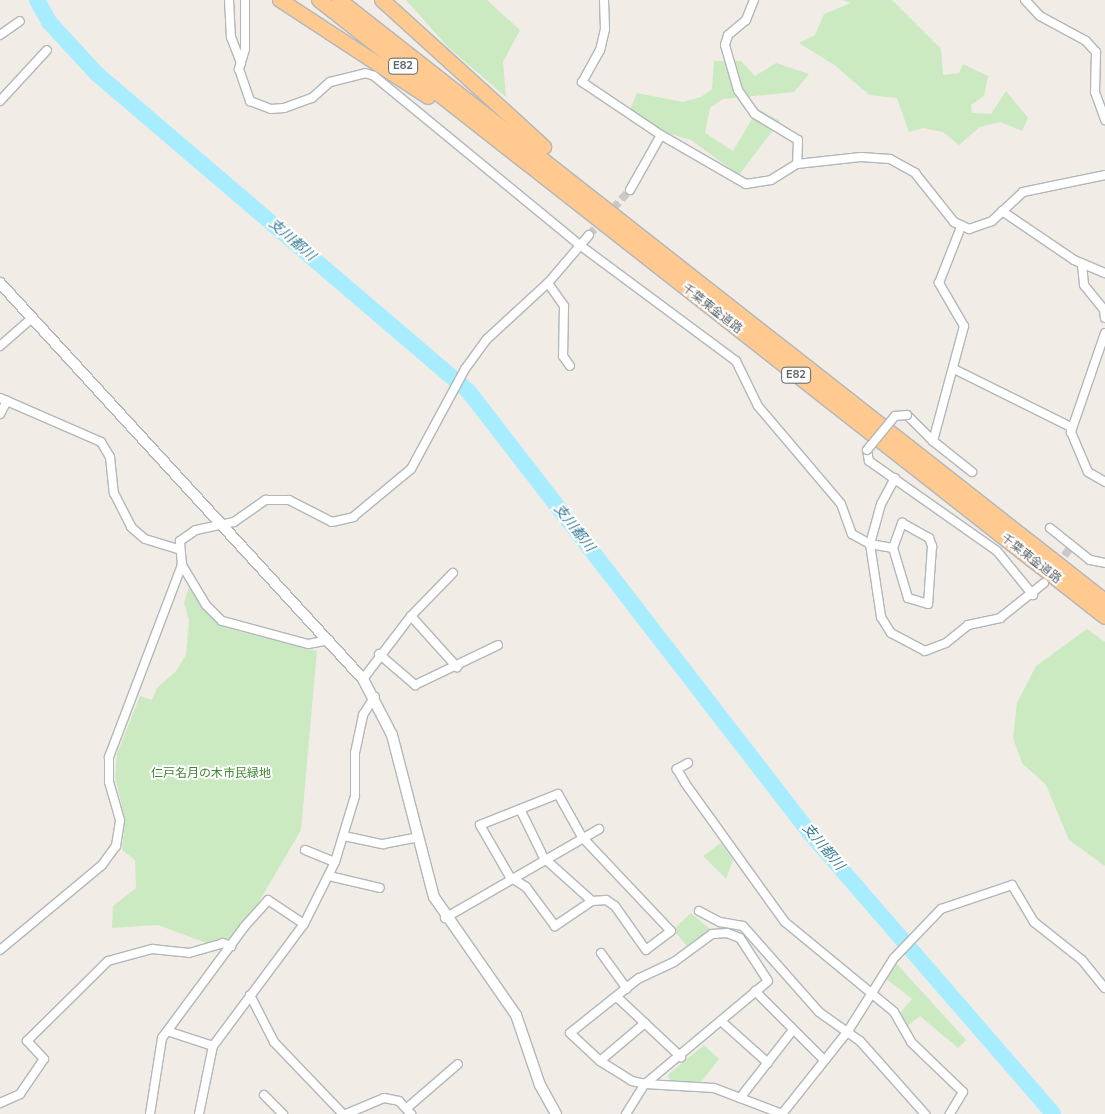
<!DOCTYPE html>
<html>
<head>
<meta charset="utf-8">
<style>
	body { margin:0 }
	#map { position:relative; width:1105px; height:1114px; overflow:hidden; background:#f1ece6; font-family:"Nunito Sans","Noto Sans JP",sans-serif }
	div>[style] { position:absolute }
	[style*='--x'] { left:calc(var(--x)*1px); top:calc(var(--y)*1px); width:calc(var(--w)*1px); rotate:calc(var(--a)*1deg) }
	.green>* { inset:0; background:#cbeac2 }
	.river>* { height:16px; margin:-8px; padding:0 8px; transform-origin:8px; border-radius:8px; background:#a8edff }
	.minor-tunnel>* { height:8px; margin-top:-4px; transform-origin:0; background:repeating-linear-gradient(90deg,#cccac6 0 8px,transparent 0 12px) }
	.roads { filter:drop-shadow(1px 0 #b2b7ba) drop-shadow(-1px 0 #b2b7ba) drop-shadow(0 1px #b2b7ba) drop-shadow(0 -1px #b2b7ba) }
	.minor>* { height:8px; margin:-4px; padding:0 4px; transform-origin:4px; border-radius:4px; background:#fff }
	.tertiary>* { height:10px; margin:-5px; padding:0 5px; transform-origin:5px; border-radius:5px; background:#fff }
	.motorway>* { height:14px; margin:-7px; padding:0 7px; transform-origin:7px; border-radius:7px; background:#ffc98f }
	.bridges { filter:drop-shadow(1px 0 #b2b7ba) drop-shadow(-1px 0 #b2b7ba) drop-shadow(0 1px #b2b7ba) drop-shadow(0 -1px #b2b7ba) }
	.minor-bridge>* { height:8px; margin:-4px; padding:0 4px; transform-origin:4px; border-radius:4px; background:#fff }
	span { translate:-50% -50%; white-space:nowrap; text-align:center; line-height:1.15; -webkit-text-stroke:4px #fff; paint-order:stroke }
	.shield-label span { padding:1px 4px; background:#fff; border:1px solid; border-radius:4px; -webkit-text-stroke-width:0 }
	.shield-label { font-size:11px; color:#5e6568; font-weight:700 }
	.street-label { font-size:12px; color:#5e6568 }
	.park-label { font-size:12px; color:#3f852f }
	.water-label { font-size:14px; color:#337994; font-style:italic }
</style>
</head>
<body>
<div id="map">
	<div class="green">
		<i style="clip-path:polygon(406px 0,487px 0,520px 30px,503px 62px,506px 97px,449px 48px)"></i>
		<i style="clip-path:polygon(843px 0,892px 0,941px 49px,943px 75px,959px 73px,963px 64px,988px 76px,984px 96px,971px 105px,972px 113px,991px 114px,1006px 91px,1028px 118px,1022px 131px,1000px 122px,980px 127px,959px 145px,943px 132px,923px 128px,909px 132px,897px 98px,869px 95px,836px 66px,799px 43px,815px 35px,824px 14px,851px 3px)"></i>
		<i style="clip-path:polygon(714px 61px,741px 61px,755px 76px,776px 63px,809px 74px,794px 92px,723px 99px,710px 108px,705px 133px,733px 151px,758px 109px,780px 121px,739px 175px,691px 140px,664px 132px,630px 109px,637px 93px,683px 102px,701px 97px,712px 89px)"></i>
		<i style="clip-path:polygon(189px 587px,206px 612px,226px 628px,317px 651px,301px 830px,250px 917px,230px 938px,209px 944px,158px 925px,112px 928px,113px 906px,136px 888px,135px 860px,122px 850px,125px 819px,115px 777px,117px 754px,140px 696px,152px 700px,157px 688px,176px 671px,186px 655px,189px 620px,184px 603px)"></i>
		<i style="clip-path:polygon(1087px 629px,1105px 642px,1105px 866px,1069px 840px,1046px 785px,1022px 763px,1013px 738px,1017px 703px,1036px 666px)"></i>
		<i style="clip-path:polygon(721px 843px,733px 860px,726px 879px,703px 856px)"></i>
		<i style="clip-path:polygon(691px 913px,711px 930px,688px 947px,673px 930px)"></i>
		<i style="clip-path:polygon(896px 963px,966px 1040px,958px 1048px,920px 1016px,906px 1027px,900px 1013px,912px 999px,885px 978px)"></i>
		<i style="clip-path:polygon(704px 1045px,719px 1059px,701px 1082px,671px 1082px,668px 1075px)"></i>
	</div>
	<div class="river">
		<i style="--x:37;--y:0;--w:25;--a:61"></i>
		<i style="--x:49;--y:22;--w:71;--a:47.3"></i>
		<i style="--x:97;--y:74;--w:489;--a:40.5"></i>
		<i style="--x:469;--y:392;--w:557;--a:52.29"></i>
		<i style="--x:810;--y:833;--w:371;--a:49.1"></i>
	</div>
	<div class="minor-tunnel">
		<i style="--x:589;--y:235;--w:61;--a:-47.7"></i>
		<i style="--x:1057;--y:565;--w:24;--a:-52"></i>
	</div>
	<div class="roads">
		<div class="minor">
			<i style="--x:229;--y:0;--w:37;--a:87"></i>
			<i style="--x:231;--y:37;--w:28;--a:69"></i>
			<i style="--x:245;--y:0;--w:49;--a:90"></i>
			<i style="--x:245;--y:49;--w:21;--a:107"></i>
			<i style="--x:239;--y:69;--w:34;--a:71"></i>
			<i style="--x:250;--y:101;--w:22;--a:21"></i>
			<i style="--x:271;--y:109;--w:13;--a:-4"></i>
			<i style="--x:284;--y:108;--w:30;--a:-20"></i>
			<i style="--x:312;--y:98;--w:24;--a:-42"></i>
			<i style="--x:330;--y:82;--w:36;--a:-14"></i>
			<i style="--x:365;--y:73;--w:9;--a:18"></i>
			<i style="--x:374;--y:76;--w:268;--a:39.4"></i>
			<i style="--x:581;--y:246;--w:193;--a:36.6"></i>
			<i style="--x:736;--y:361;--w:50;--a:63.9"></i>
			<i style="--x:758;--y:406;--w:128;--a:49.7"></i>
			<i style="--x:841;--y:504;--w:32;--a:70"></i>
			<i style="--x:852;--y:534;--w:21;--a:29"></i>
			<i style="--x:870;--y:544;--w:23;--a:10"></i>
			<i style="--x:604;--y:0;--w:29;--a:88"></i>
			<i style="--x:605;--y:29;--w:22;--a:103"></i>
			<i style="--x:600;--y:50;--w:37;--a:119"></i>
			<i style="--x:582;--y:82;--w:95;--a:33.9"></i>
			<i style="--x:661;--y:135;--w:98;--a:30"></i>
			<i style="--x:746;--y:184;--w:25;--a:-9"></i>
			<i style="--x:771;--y:180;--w:31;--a:-32"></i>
			<i style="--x:797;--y:164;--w:64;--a:-6.2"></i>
			<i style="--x:861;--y:157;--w:29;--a:4"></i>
			<i style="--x:890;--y:159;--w:29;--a:29"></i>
			<i style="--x:915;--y:173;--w:63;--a:51.5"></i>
			<i style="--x:954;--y:222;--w:17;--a:25"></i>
			<i style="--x:969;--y:229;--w:24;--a:-19"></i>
			<i style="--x:992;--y:221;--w:42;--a:-43.1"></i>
			<i style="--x:1023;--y:192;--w:84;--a:-11.7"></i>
			<i style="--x:754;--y:0;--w:22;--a:112"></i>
			<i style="--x:746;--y:20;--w:23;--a:140"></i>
			<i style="--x:728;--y:35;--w:10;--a:107"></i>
			<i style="--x:725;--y:45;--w:47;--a:73.9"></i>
			<i style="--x:738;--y:90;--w:29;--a:55"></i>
			<i style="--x:755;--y:114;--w:50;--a:31.2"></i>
			<i style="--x:798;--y:140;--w:24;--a:92"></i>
			<i style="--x:1025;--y:0;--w:22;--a:47"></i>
			<i style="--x:1040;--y:16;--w:52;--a:28.5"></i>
			<i style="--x:1086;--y:41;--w:15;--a:48"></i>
			<i style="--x:1096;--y:52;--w:40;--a:91.4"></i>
			<i style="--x:1095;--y:92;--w:30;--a:70"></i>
			<i style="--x:0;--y:35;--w:24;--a:-35"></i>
			<i style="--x:0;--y:101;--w:69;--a:-47.3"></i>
			<i style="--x:630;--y:190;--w:63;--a:-60.6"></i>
			<i style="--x:1002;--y:211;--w:87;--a:34.2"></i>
			<i style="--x:1074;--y:260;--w:34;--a:23"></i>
			<i style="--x:1082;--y:265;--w:20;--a:84"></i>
			<i style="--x:1084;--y:285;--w:32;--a:51"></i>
			<i style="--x:1104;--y:310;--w:8;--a:83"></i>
			<i style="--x:548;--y:283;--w:28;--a:55"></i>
			<i style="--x:564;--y:306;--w:50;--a:91.1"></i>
			<i style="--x:563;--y:356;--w:12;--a:55"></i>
			<i style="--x:1105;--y:333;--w:105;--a:109"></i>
			<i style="--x:1071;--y:432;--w:43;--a:67"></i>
			<i style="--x:1088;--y:472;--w:20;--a:30"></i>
			<i style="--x:0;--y:346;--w:43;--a:-41.2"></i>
			<i style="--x:956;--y:370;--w:128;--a:26.4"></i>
			<i style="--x:0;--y:398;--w:110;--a:23.5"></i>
			<i style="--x:101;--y:442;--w:17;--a:59"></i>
			<i style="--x:110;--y:457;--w:36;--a:84"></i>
			<i style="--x:114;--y:493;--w:38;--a:63"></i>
			<i style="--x:131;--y:527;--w:18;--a:41"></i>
			<i style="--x:145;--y:539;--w:34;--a:17"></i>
			<i style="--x:0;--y:414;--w:15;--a:-62"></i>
			<i style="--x:907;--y:415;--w:37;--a:45"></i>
			<i style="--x:933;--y:441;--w:119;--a:-74.9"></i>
			<i style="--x:964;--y:326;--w:50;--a:-120.2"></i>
			<i style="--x:939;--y:283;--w:60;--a:-68.6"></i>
			<i style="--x:933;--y:441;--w:50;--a:38.5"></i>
			<i style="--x:867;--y:450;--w:11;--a:80"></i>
			<i style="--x:869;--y:461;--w:156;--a:35.1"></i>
			<i style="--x:997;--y:551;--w:57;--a:50.7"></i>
			<i style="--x:895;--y:478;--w:30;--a:118"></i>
			<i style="--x:881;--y:504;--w:41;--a:105.4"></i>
			<i style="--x:870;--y:544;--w:74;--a:81.4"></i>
			<i style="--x:881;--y:617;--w:19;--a:58"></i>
			<i style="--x:891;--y:633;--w:38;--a:28"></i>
			<i style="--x:925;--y:651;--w:22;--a:-21"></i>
			<i style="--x:946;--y:643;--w:28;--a:-39"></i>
			<i style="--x:968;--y:625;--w:33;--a:-12"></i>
			<i style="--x:1000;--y:618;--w:56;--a:-38.5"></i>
			<i style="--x:902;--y:523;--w:31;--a:29"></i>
			<i style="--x:929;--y:538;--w:9;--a:69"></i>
			<i style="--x:932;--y:546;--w:58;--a:93.9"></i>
			<i style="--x:928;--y:604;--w:21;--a:-163"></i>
			<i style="--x:908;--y:598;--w:52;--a:-106.7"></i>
			<i style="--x:893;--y:548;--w:27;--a:-70"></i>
			<i style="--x:1050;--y:528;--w:51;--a:38.7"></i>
			<i style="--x:1090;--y:560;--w:15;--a:11"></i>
			<i style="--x:411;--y:616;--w:69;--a:48"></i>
			<i style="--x:329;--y:640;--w:21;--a:169"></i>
			<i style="--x:308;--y:644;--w:89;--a:-165"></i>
			<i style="--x:222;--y:621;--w:23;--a:-135"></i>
			<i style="--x:206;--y:605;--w:47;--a:-121"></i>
			<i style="--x:182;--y:565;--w:24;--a:-95"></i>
			<i style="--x:180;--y:541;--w:19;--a:-35"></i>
			<i style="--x:196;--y:530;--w:39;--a:-12"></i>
			<i style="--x:234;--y:522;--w:39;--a:-35"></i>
			<i style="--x:266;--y:500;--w:23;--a:0"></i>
			<i style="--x:289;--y:500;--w:48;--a:27.1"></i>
			<i style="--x:332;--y:522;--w:22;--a:-13"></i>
			<i style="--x:353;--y:517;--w:75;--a:-39.6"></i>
			<i style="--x:411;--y:469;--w:114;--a:-61.6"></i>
			<i style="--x:465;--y:369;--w:37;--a:-54"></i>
			<i style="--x:487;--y:339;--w:83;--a:-42.6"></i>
			<i style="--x:548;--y:283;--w:63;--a:-49.5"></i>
			<i style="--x:379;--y:654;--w:48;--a:40.7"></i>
			<i style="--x:415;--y:685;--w:92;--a:-25.7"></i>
			<i style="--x:363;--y:679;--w:79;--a:-52.7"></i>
			<i style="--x:411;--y:616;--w:60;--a:-45.7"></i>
			<i style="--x:688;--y:763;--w:13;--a:151"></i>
			<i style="--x:677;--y:769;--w:16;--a:60"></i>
			<i style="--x:685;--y:783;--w:171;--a:54.3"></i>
			<i style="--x:785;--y:922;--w:141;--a:39.5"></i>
			<i style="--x:894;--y:1012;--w:34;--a:60"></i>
			<i style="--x:911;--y:1042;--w:72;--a:43.9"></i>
			<i style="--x:963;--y:1092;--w:26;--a:121"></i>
			<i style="--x:558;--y:794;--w:49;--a:60.8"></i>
			<i style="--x:582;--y:837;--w:129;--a:46.6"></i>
			<i style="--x:671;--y:931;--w:31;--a:143"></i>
			<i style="--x:646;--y:950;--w:54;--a:-125.2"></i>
			<i style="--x:615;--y:906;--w:11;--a:-146"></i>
			<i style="--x:606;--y:900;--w:14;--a:176"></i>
			<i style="--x:592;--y:901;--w:45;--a:146"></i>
			<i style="--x:555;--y:926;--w:49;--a:-126.6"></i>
			<i style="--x:526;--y:887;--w:19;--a:-148"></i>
			<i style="--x:510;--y:877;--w:60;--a:-120"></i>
			<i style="--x:480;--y:825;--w:84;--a:-21.7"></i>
			<i style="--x:520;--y:809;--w:55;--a:63.9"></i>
			<i style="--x:544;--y:858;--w:64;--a:41.9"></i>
			<i style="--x:344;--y:836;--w:40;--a:12"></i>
			<i style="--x:383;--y:844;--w:33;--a:-11"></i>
			<i style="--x:305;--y:850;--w:32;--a:22"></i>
			<i style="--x:329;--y:876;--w:52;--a:13.2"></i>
			<i style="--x:699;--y:911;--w:24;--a:28"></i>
			<i style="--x:720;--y:922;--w:23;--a:10"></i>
			<i style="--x:743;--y:926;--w:115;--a:48.5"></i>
			<i style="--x:819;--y:1012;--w:50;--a:35.3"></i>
			<i style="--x:860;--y:1041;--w:98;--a:48.3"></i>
			<i style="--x:445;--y:918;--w:178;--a:-30"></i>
			<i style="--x:0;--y:950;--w:133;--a:-39.8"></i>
			<i style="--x:102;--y:865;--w:24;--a:-54"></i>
			<i style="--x:116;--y:846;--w:26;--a:-81"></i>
			<i style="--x:120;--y:820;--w:40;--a:-106"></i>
			<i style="--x:109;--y:782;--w:25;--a:-90"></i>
			<i style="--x:109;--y:757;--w:205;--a:-69.2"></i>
			<i style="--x:601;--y:953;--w:44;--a:54.2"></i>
			<i style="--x:755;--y:991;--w:98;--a:45"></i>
			<i style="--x:250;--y:995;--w:53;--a:62.9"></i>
			<i style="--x:274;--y:1042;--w:100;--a:46.2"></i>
			<i style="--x:617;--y:997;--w:88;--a:43.2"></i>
			<i style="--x:721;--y:1021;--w:63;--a:41.8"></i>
			<i style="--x:167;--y:1031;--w:48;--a:18.1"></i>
			<i style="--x:600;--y:1061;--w:59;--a:-40.2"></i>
			<i style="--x:264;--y:1095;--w:27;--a:45"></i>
			<i style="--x:740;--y:1098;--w:86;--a:-52.1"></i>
			<i style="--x:0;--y:1103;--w:22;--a:-24"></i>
			<i style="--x:20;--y:1094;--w:42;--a:-55.6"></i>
			<i style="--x:44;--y:1059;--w:25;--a:-133"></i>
			<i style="--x:27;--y:1041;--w:114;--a:-44.6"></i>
			<i style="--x:108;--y:961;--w:46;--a:-15.3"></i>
			<i style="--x:152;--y:949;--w:37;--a:6"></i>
			<i style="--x:189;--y:953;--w:35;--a:-16"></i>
			<i style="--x:223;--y:943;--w:9;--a:21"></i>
			<i style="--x:407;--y:1108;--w:67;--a:-40.8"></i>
			<i style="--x:150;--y:1114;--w:77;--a:-81"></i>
			<i style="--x:162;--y:1038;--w:138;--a:-53.5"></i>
			<i style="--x:244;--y:927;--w:36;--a:-48"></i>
			<i style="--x:268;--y:900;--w:43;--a:33.7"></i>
			<i style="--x:199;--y:1114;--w:69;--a:-78.4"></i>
			<i style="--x:213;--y:1046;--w:152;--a:-53.3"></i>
			<i style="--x:304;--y:924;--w:69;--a:-63.4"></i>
			<i style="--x:335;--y:862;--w:69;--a:-73.1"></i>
			<i style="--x:355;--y:796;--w:43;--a:-90"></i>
			<i style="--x:355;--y:753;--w:39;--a:-78"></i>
			<i style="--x:363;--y:715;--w:22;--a:-58"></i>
			<i style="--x:346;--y:1114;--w:41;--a:-22.8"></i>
			<i style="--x:384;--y:1098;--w:15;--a:11"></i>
			<i style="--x:399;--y:1101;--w:18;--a:47"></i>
			<i style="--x:626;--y:1114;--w:36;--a:-58"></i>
			<i style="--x:645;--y:1084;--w:160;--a:-39.9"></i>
			<i style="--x:768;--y:981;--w:51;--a:-123.1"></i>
			<i style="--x:740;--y:938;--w:14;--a:-159"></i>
			<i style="--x:727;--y:933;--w:15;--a:176"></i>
			<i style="--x:712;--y:934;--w:47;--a:143.6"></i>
			<i style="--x:674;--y:962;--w:38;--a:155"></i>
			<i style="--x:639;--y:978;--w:88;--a:141.4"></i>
			<i style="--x:570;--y:1033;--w:41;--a:43"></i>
			<i style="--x:600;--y:1061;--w:38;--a:32"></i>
			<i style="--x:632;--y:1081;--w:13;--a:13"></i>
			<i style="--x:645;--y:1084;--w:69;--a:3.3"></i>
			<i style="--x:714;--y:1088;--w:73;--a:20.9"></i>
			<i style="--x:782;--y:1114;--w:106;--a:-51.5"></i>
			<i style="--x:848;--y:1031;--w:86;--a:-57.8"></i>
			<i style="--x:894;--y:958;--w:68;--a:-46.2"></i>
			<i style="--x:941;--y:909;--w:75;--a:-18.7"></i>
			<i style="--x:1012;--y:885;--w:43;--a:59.3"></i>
			<i style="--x:1034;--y:922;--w:61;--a:38.4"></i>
			<i style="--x:1082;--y:960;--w:36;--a:51"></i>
		</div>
		<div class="tertiary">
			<i style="--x:0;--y:283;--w:537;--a:47.49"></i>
			<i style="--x:363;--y:679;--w:63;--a:62.6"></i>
			<i style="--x:392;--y:735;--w:167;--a:75.5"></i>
			<i style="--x:434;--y:897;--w:144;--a:55.2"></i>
			<i style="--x:516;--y:1015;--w:74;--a:71.1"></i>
			<i style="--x:540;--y:1085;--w:33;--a:61"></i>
		</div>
		<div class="motorway">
			<i style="--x:280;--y:0;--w:177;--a:33.2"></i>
			<i style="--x:319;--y:0;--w:999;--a:38.13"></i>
			<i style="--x:339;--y:0;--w:974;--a:38.12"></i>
			<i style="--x:382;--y:0;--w:219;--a:42.2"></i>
		</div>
	</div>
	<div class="bridges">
		<div class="minor-bridge">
			<i style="--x:867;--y:450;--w:44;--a:-50.5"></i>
			<i style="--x:895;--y:416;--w:12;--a:-5"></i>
		</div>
	</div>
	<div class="shield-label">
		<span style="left:403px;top:66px">E82</span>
		<span style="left:796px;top:375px">E82</span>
	</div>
	<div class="street-label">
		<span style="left:712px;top:309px;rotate:38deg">千葉東金道路</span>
		<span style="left:1031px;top:559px;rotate:38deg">千葉東金道路</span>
	</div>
	<div class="park-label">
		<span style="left:211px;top:774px">仁戸名月の木市民緑地</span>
	</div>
	<div class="water-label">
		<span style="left:292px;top:240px;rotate:41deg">支川都川</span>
		<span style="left:574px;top:528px;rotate:52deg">支川都川</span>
		<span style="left:823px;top:847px;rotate:50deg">支川都川</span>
	</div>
</div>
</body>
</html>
